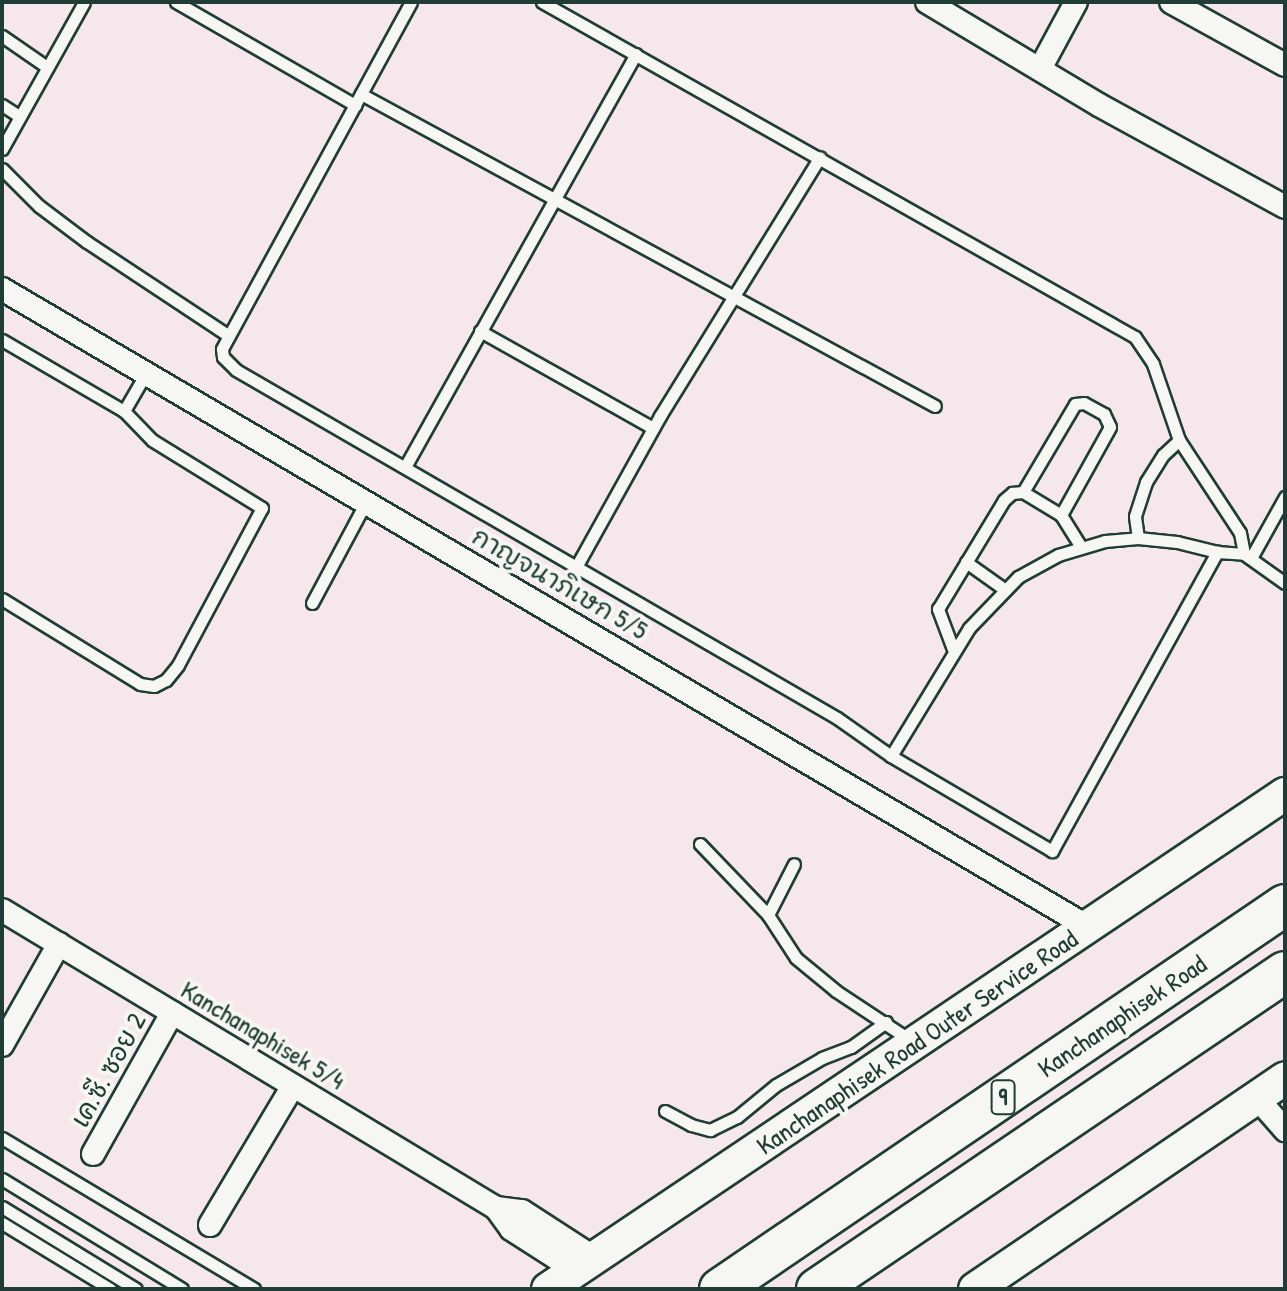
<!DOCTYPE html>
<html>
<head>
<meta charset="utf-8">
<style>
	body { margin:0 }
	#map { position:relative; width:1287px; height:1291px; overflow:hidden; background:#f6e7ed; font-family:"Patrick Hand","Playpen Sans Thai",sans-serif }
	div>[style] { position:absolute }
	[style*='--x'] { left:calc(var(--x)*1px); top:calc(var(--y)*1px); width:calc(var(--w)*1px); rotate:calc(var(--a)*1deg) }
	.roads { filter:drop-shadow(2px 0 #1f3d34) drop-shadow(-2px 0 #1f3d34) drop-shadow(0 2px #1f3d34) drop-shadow(0 -2px #1f3d34) }
	.lane>* { height:11px; margin:-5.5px; padding:0 5.5px; transform-origin:5.5px; border-radius:5.5px; background:#f6f6f2 }
	.street>* { height:22px; margin:-11px; padding:0 11px; transform-origin:11px; border-radius:11px; background:#f6f6f2 }
	.secondary>* { height:32px; margin:-16px; padding:0 16px; transform-origin:16px; border-radius:16px; background:#f6f6f2 }
	.highway>* { height:40px; margin:-20px; padding:0 20px; transform-origin:20px; border-radius:20px; background:#f6f6f2 }
	span { translate:-50% -50%; white-space:nowrap; text-align:center; line-height:1.15; -webkit-text-stroke:8px #f6f6f2; paint-order:stroke }
	.shield-label span { padding:2px 6px; background:#f6f6f2; border:2px solid; border-radius:6px; -webkit-text-stroke-width:0 }
	.shield-label { font-size:24px; color:#1f3d34; font-weight:700 }
	.street-label { font-size:26px; color:#1f3d34 }
	.frame { position:absolute; inset:0; border:4px solid #1f3d34; pointer-events:none }
</style>
</head>
<body>
<div id="map">
	<div class="roads">
		<div class="lane">
			<i style="--x:176;--y:2;--w:207;--a:29.9"></i>
			<i style="--x:411;--y:2;--w:395;--a:118.6"></i>
			<i style="--x:222;--y:349;--w:8;--a:83"></i>
			<i style="--x:223;--y:357;--w:18;--a:45"></i>
			<i style="--x:236;--y:370;--w:694;--a:30.07"></i>
			<i style="--x:837;--y:718;--w:66;--a:35.1"></i>
			<i style="--x:891;--y:756;--w:150;--a:-58.6"></i>
			<i style="--x:969;--y:628;--w:71;--a:-46.1"></i>
			<i style="--x:1018;--y:577;--w:46;--a:-28.8"></i>
			<i style="--x:1058;--y:555;--w:49;--a:-16.6"></i>
			<i style="--x:1105;--y:541;--w:33;--a:-5"></i>
			<i style="--x:1138;--y:538;--w:39;--a:6"></i>
			<i style="--x:1177;--y:542;--w:41;--a:14"></i>
			<i style="--x:1217;--y:552;--w:27;--a:4"></i>
			<i style="--x:1244;--y:554;--w:50;--a:35.3"></i>
			<i style="--x:542;--y:2;--w:681;--a:29.46"></i>
			<i style="--x:1135;--y:337;--w:32;--a:56"></i>
			<i style="--x:1153;--y:364;--w:80;--a:71.1"></i>
			<i style="--x:1179;--y:440;--w:111;--a:56.7"></i>
			<i style="--x:1240;--y:533;--w:21;--a:79"></i>
			<i style="--x:2;--y:36;--w:55;--a:34.6"></i>
			<i style="--x:361;--y:94;--w:653;--a:28.53"></i>
			<i style="--x:2;--y:105;--w:20;--a:33"></i>
			<i style="--x:2;--y:149;--w:168;--a:-60.8"></i>
			<i style="--x:2;--y:169;--w:52;--a:45"></i>
			<i style="--x:39;--y:206;--w:60;--a:36.9"></i>
			<i style="--x:87;--y:242;--w:170;--a:33.5"></i>
			<i style="--x:480;--y:331;--w:198;--a:29.3"></i>
			<i style="--x:2;--y:340;--w:141;--a:30.2"></i>
			<i style="--x:124;--y:411;--w:44;--a:-59.9"></i>
			<i style="--x:405;--y:467;--w:473;--a:-60.8"></i>
			<i style="--x:1023;--y:492;--w:102;--a:-59.4"></i>
			<i style="--x:1075;--y:404;--w:9;--a:-6"></i>
			<i style="--x:1084;--y:403;--w:23;--a:29"></i>
			<i style="--x:1104;--y:414;--w:14;--a:65"></i>
			<i style="--x:1110;--y:427;--w:101;--a:119.1"></i>
			<i style="--x:1138;--y:538;--w:22;--a:-98"></i>
			<i style="--x:1135;--y:516;--w:36;--a:-72"></i>
			<i style="--x:1146;--y:482;--w:32;--a:-58"></i>
			<i style="--x:1163;--y:455;--w:22;--a:-43"></i>
			<i style="--x:1251;--y:558;--w:70;--a:-60.9"></i>
			<i style="--x:966;--y:562;--w:47;--a:35.4"></i>
			<i style="--x:576;--y:567;--w:173;--a:-60.9"></i>
			<i style="--x:660;--y:416;--w:304;--a:-58.3"></i>
			<i style="--x:2;--y:599;--w:162;--a:31.6"></i>
			<i style="--x:140;--y:684;--w:14;--a:8"></i>
			<i style="--x:154;--y:686;--w:13;--a:-27"></i>
			<i style="--x:166;--y:680;--w:19;--a:-51"></i>
			<i style="--x:178;--y:665;--w:178;--a:-61.9"></i>
			<i style="--x:262;--y:508;--w:129;--a:-148.3"></i>
			<i style="--x:152;--y:440;--w:40;--a:-134"></i>
			<i style="--x:312;--y:603;--w:115;--a:-61.9"></i>
			<i style="--x:953;--y:649;--w:43;--a:-110.6"></i>
			<i style="--x:938;--y:609;--w:127;--a:-58.8"></i>
			<i style="--x:1004;--y:500;--w:11;--a:-41"></i>
			<i style="--x:1012;--y:493;--w:11;--a:-5"></i>
			<i style="--x:1023;--y:492;--w:44;--a:31.2"></i>
			<i style="--x:1061;--y:515;--w:36;--a:58"></i>
			<i style="--x:891;--y:756;--w:187;--a:30.5"></i>
			<i style="--x:1052;--y:851;--w:342;--a:-61.1"></i>
			<i style="--x:700;--y:844;--w:98;--a:46.2"></i>
			<i style="--x:768;--y:915;--w:51;--a:56.9"></i>
			<i style="--x:796;--y:958;--w:52;--a:39.5"></i>
			<i style="--x:836;--y:991;--w:92;--a:33.5"></i>
			<i style="--x:768;--y:915;--w:57;--a:-63"></i>
			<i style="--x:665;--y:1111;--w:30;--a:28"></i>
			<i style="--x:691;--y:1125;--w:20;--a:15"></i>
			<i style="--x:710;--y:1130;--w:30;--a:-26"></i>
			<i style="--x:737;--y:1117;--w:50;--a:-39.4"></i>
			<i style="--x:776;--y:1085;--w:53;--a:-30.4"></i>
			<i style="--x:822;--y:1058;--w:31;--a:-21"></i>
			<i style="--x:851;--y:1047;--w:43;--a:-35.5"></i>
			<i style="--x:2;--y:1138;--w:294;--a:30.9"></i>
			<i style="--x:2;--y:1179;--w:211;--a:31.4"></i>
			<i style="--x:2;--y:1207;--w:157;--a:31.5"></i>
			<i style="--x:2;--y:1223;--w:127;--a:31.4"></i>
		</div>
		<div class="street">
			<i style="--x:927;--y:2;--w:200;--a:30.9"></i>
			<i style="--x:1099;--y:105;--w:212;--a:28.7"></i>
			<i style="--x:1171;--y:2;--w:130;--a:28.9"></i>
			<i style="--x:1041;--y:67;--w:74;--a:-61.7"></i>
			<i style="--x:2;--y:289;--w:1260;--a:30.43"></i>
			<i style="--x:2;--y:910;--w:577;--a:31.1"></i>
			<i style="--x:496;--y:1208;--w:26;--a:54"></i>
			<i style="--x:511;--y:1229;--w:76;--a:32.6"></i>
			<i style="--x:2;--y:1045;--w:116;--a:-60.6"></i>
			<i style="--x:1257;--y:1098;--w:43;--a:48.8"></i>
			<i style="--x:93;--y:1154;--w:162;--a:-60.7"></i>
			<i style="--x:496;--y:1208;--w:26;--a:7"></i>
			<i style="--x:522;--y:1211;--w:85;--a:32.9"></i>
			<i style="--x:210;--y:1225;--w:162;--a:-59.2"></i>
		</div>
		<div class="secondary">
			<i style="--x:548;--y:1289;--w:888;--a:-33.89"></i>
			<i style="--x:975;--y:1289;--w:375;--a:-34.2"></i>
		</div>
		<div class="highway">
			<i style="--x:720;--y:1289;--w:683;--a:-34.2"></i>
			<i style="--x:817;--y:1289;--w:565;--a:-34.11"></i>
		</div>
	</div>
	<div class="shield-label">
		<span style="left:1003px;top:1097px">9</span>
	</div>
	<div class="street-label">
		<span style="left:560px;top:583px;rotate:30deg">กาญจนาภิเษก 5/5</span>
		<span style="left:1122px;top:1016px;rotate:-34deg">Kanchanaphisek Road</span>
		<span style="left:263px;top:1035px;rotate:31deg">Kanchanaphisek 5/4</span>
		<span style="left:917px;top:1042px;rotate:-34deg">Kanchanaphisek Road Outer Service Road</span>
		<span style="left:108px;top:1070px;rotate:-61deg">เค.ซี. ซอย 2</span>
	</div>
	<div class="frame"></div>
</div>
</body>
</html>
